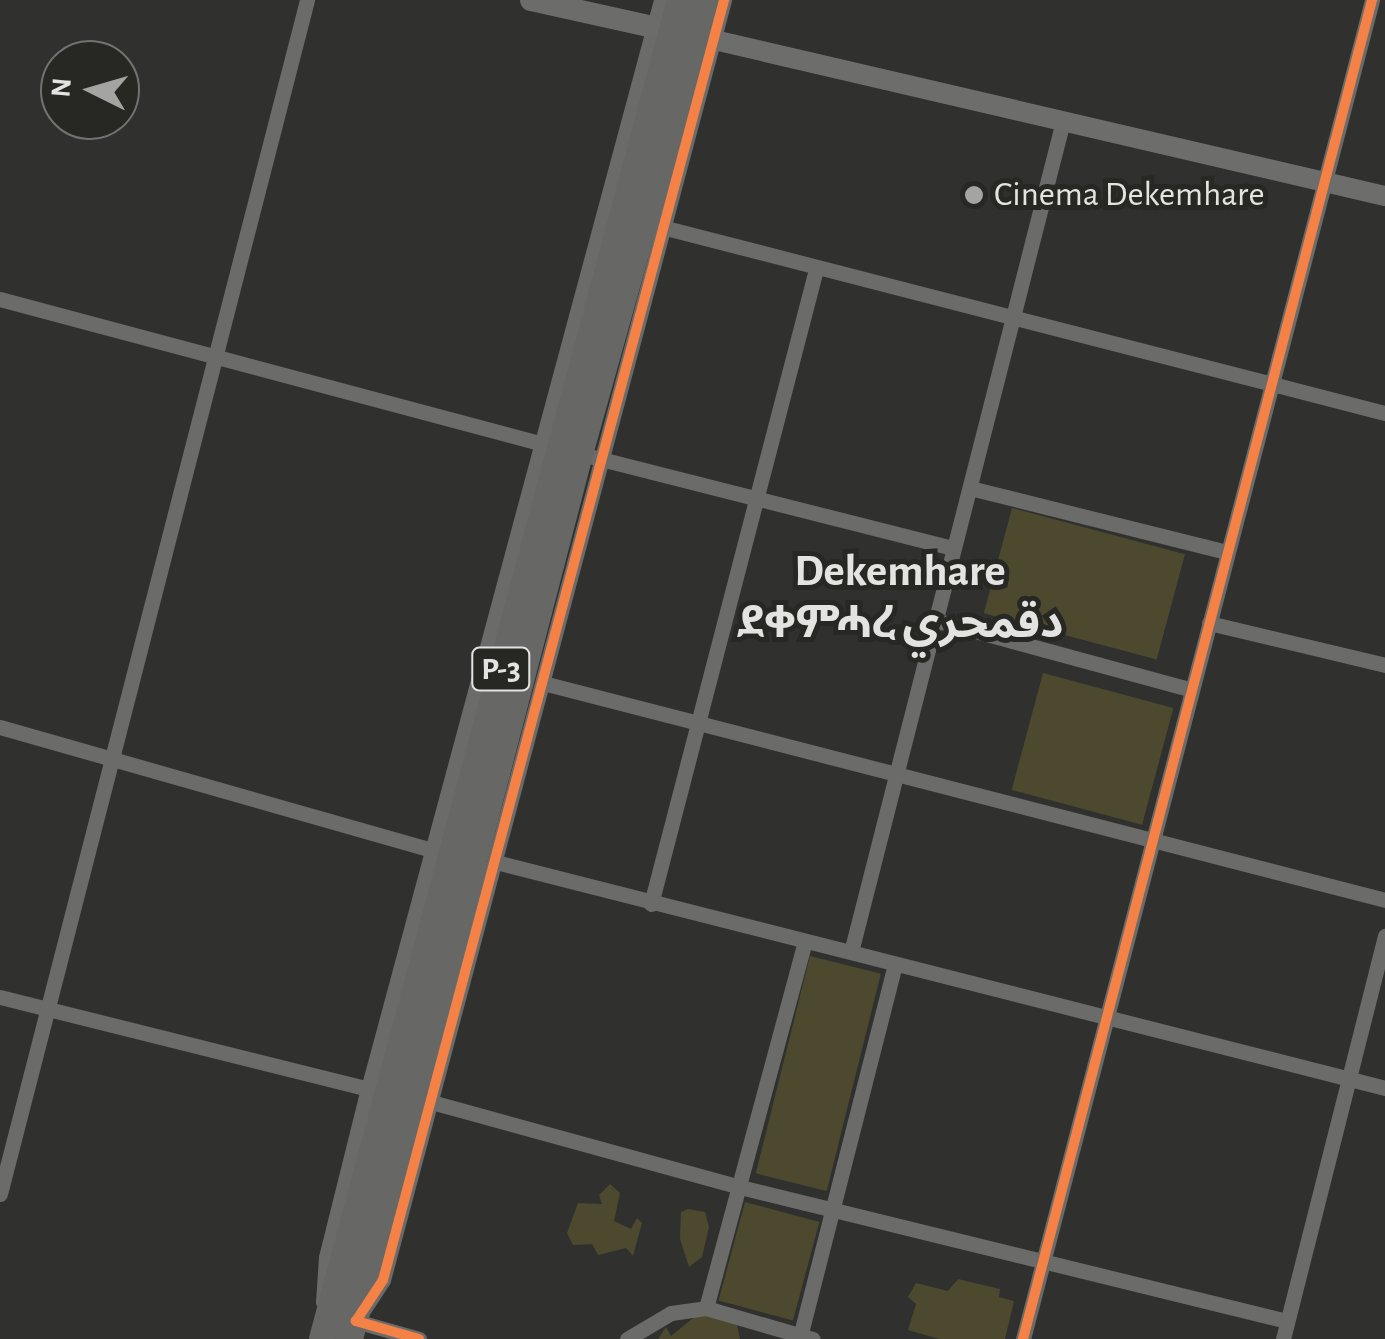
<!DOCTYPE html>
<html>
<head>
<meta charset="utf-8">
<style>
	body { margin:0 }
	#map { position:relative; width:1385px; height:1339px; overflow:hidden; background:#30302f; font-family:"Alegreya Sans","Noto Sans Arabic","Noto Sans Ethiopic",sans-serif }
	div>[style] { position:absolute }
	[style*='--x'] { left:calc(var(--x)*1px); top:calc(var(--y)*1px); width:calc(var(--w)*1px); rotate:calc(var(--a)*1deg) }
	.green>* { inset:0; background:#4c492f; transform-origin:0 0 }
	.street>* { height:15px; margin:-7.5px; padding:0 7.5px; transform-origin:7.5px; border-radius:7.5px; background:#6b6b6a }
	.secondary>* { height:20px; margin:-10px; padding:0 10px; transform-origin:10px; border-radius:10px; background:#6d6d6c }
	.primary>* { height:22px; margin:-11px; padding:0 11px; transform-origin:11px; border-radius:11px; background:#6c6c6a }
	.highway>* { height:28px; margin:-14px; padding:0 14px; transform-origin:14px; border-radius:14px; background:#676766 }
	.cycleway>* { height:10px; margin:-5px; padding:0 5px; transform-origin:5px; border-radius:5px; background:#f48246 }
	.dots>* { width:28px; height:28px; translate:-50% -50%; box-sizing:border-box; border:5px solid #272724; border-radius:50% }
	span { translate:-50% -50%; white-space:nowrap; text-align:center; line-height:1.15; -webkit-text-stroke:10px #272724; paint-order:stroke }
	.shield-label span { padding:2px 8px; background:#272724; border:2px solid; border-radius:8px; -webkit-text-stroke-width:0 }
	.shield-label { font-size:32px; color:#e3e3e1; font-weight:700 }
	.poi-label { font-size:35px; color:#e3e3e1 }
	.left { translate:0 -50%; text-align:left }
	.district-label { font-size:45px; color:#e3e3e1; font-weight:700 }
	.north { position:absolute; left:40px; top:40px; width:100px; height:100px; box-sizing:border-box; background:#272724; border:2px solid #727270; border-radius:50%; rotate:275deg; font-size:28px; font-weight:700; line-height:40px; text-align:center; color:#e3e3e1 }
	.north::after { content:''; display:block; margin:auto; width:35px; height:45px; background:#a4a4a3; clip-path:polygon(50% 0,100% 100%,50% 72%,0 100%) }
</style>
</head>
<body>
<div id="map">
	<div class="green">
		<i style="left:1012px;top:508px;width:179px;height:109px;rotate:15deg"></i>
		<i style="left:1043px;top:673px;width:135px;height:121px;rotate:15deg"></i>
		<i style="left:810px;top:956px;width:73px;height:224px;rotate:14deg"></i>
		<i style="clip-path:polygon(610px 1184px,620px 1193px,614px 1221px,631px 1229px,637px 1218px,642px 1223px,633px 1256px,626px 1248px,598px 1255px,592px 1244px,573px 1245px,567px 1233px,578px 1203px,602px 1204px,599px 1195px)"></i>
		<i style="left:745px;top:1202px;width:77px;height:102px;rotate:15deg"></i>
		<i style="clip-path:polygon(688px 1209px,705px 1212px,709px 1227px,702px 1257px,689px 1267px,680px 1239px,681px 1212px)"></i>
		<i style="clip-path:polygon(958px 1279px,1000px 1289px,999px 1297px,1014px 1301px,1005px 1339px,939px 1339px,908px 1330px,916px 1304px,908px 1297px,916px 1283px,948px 1291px)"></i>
		<i style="clip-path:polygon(713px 1302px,734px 1311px,740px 1339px,658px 1339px,666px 1327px,671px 1336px)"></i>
	</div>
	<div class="street">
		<i style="--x:654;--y:230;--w:9;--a:-21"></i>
		<i style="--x:662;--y:227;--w:747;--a:14.43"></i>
		<i style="--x:0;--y:299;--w:566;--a:14.94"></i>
		<i style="--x:593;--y:457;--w:371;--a:14.2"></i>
		<i style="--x:970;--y:488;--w:264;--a:14"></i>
		<i style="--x:935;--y:620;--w:266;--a:15.2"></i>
		<i style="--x:1209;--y:623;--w:181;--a:13.4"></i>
		<i style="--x:543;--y:683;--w:870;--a:14.45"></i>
		<i style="--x:0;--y:727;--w:450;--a:15.9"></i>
		<i style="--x:496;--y:862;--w:917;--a:14.26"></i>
		<i style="--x:651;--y:904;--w:656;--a:-75.43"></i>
		<i style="--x:851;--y:952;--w:858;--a:-75.69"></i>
		<i style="--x:0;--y:997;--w:389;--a:14"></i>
		<i style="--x:424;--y:1100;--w:328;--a:15.4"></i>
		<i style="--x:740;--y:1187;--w:563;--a:13.76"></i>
		<i style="--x:0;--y:1194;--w:1233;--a:-75.58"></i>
		<i style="--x:323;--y:1302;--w:45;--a:-86.2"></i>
		<i style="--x:326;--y:1257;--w:173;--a:-76"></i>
		<i style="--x:368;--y:1089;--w:1128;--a:-74.94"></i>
		<i style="--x:706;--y:1308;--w:380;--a:-74.9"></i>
		<i style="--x:801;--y:1333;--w:381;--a:-75.7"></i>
		<i style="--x:419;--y:1339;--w:66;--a:-164.1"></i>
		<i style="--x:356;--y:1321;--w:49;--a:-56.6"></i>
		<i style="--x:383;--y:1280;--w:1325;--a:-75.08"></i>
		<i style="--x:627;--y:1339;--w:51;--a:-30.6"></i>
		<i style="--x:671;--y:1313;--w:35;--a:-8"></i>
		<i style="--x:706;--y:1308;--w:111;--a:16.2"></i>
		<i style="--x:1023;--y:1339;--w:1384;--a:-75.39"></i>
		<i style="--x:1283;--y:1339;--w:416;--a:-75.8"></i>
	</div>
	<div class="secondary">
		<i style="--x:697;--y:36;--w:706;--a:13.09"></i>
	</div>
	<div class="primary">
		<i style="--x:531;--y:0;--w:162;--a:12.5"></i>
	</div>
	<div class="highway">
		<i style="--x:323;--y:1339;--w:1386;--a:-75.03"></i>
		<i style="--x:349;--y:1339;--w:914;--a:-75.43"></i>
		<i style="--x:579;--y:454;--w:471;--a:-74.4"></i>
	</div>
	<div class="cycleway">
		<i style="--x:419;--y:1339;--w:66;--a:-164.1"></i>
		<i style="--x:356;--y:1321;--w:49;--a:-56.6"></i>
		<i style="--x:383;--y:1280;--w:1325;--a:-75.08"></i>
		<i style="--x:1023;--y:1339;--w:1384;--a:-75.39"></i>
	</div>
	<div class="dots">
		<i style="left:974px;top:195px;background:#a4a4a3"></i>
	</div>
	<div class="shield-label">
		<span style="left:501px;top:669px">P-3</span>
	</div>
	<div class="poi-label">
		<span class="left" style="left:994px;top:195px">Cinema Dekemhare</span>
	</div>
	<div class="district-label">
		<span style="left:900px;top:598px">Dekemhare<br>ደቀምሓረ دقمحري</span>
	</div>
	<div class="north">N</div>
</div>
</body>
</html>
